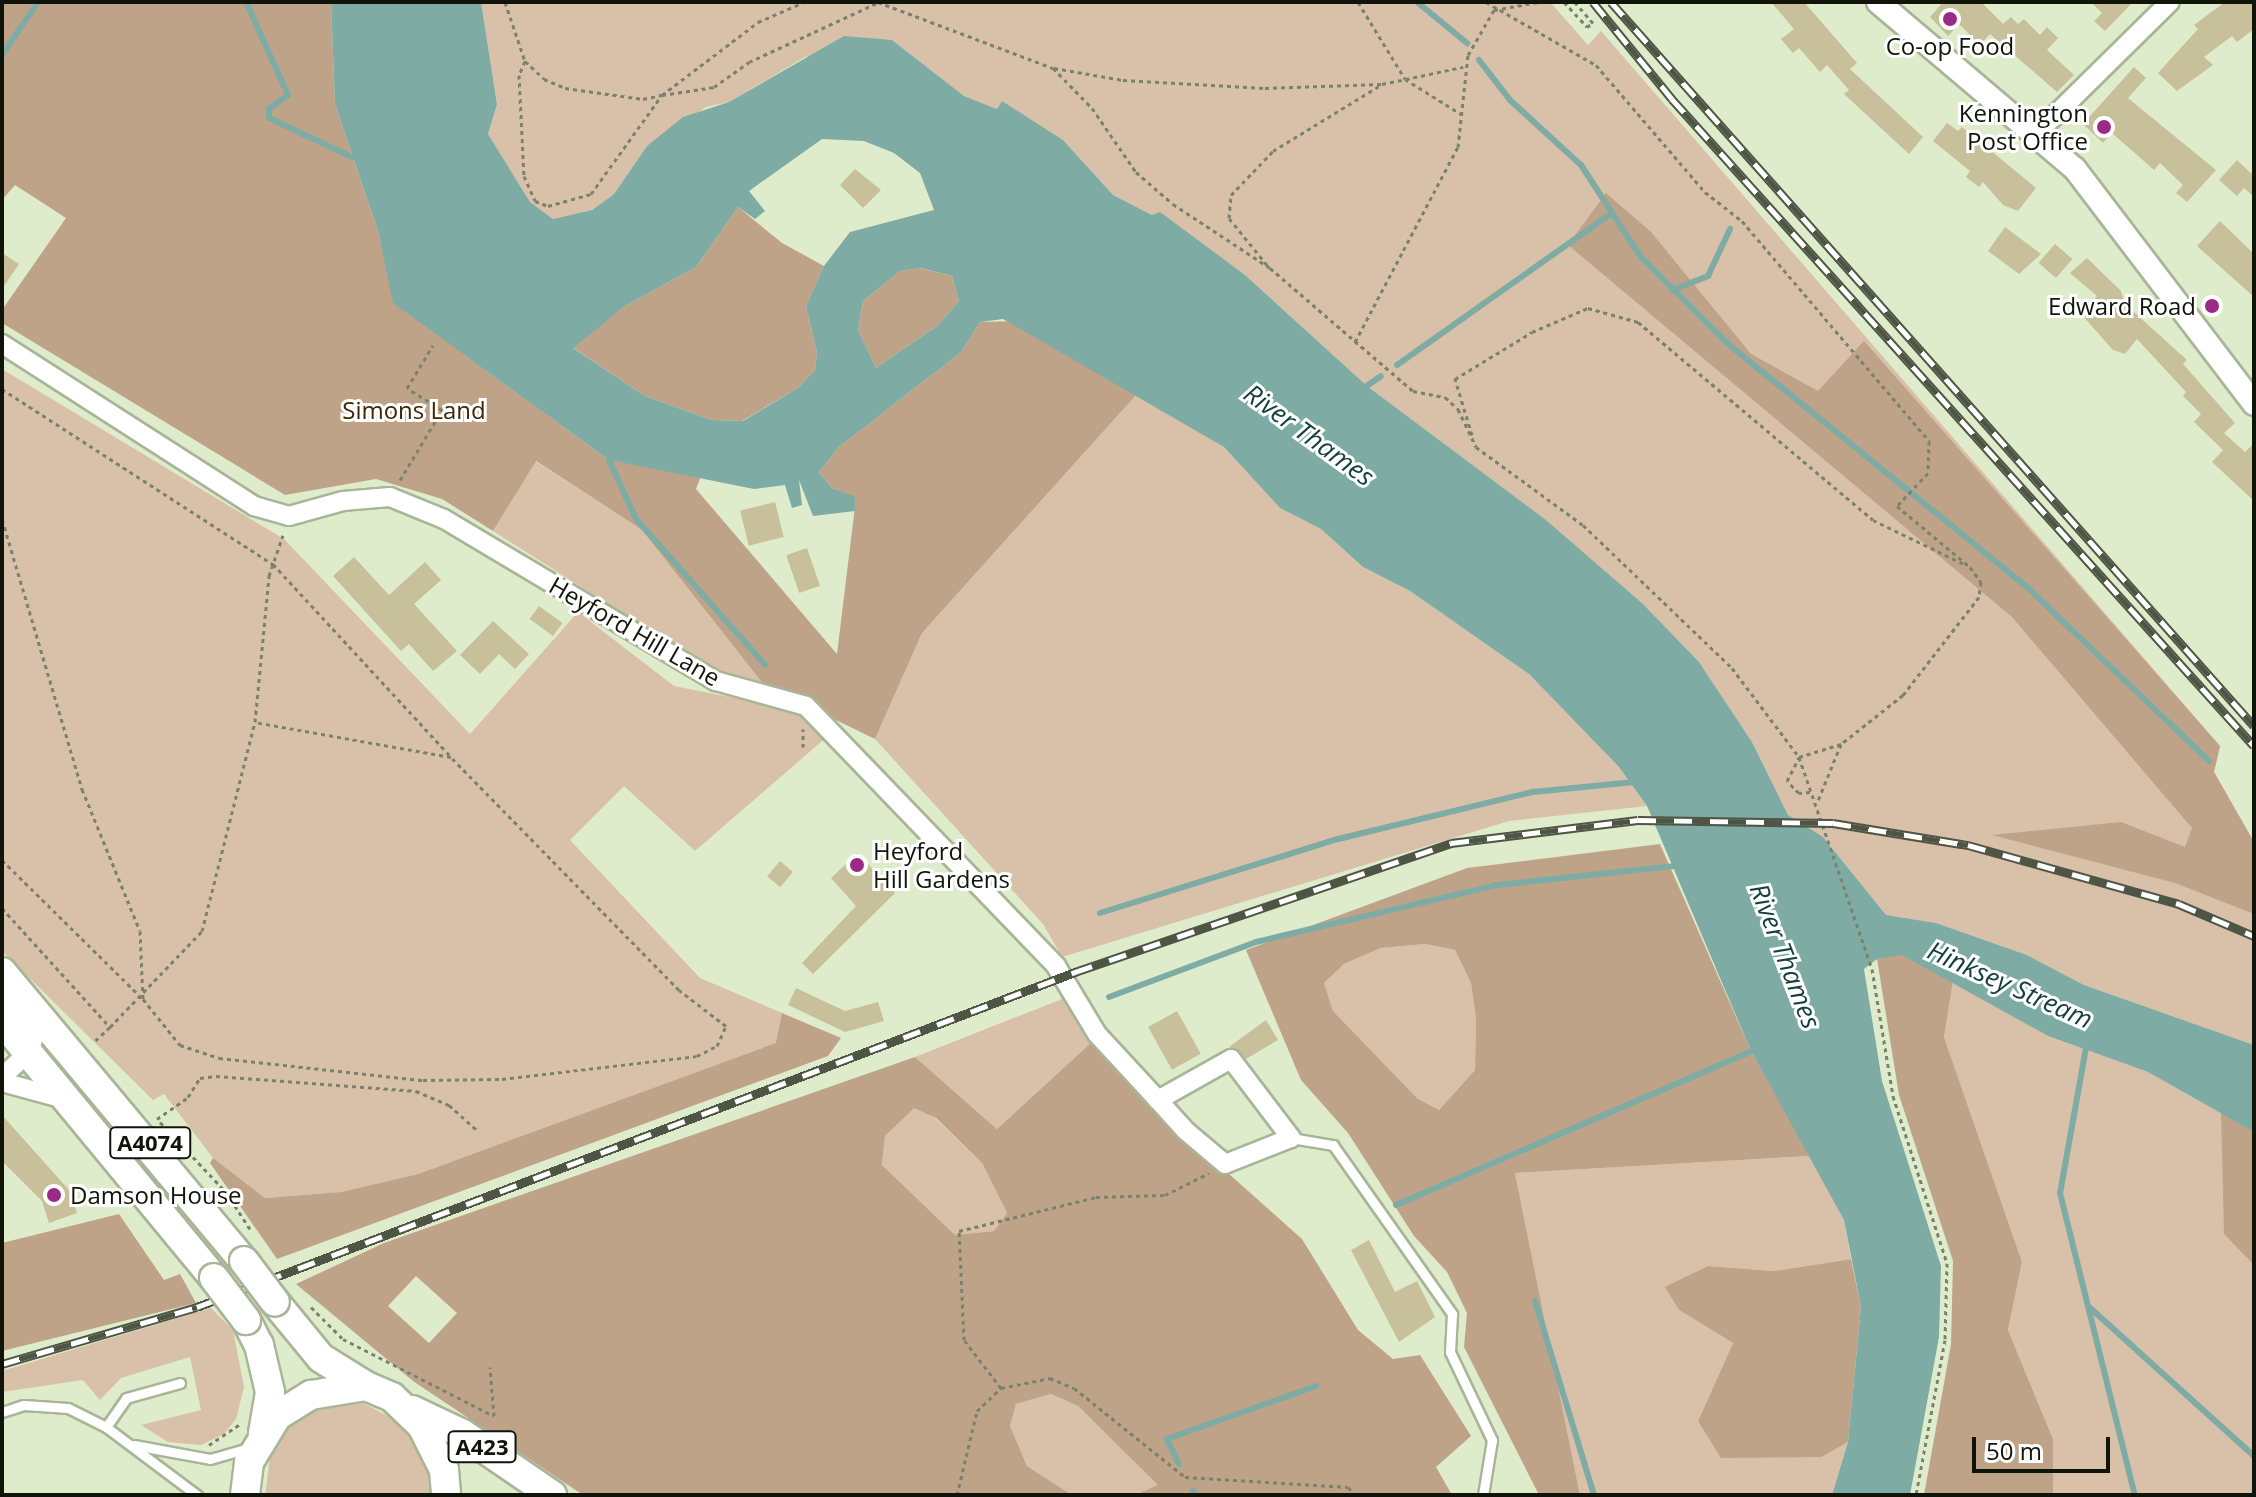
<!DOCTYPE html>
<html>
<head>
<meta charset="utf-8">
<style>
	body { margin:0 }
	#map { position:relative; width:2256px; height:1497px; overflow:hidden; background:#dfeccc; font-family:"Open Sans",sans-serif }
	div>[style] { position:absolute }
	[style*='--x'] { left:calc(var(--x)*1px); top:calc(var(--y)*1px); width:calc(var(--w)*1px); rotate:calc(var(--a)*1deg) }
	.green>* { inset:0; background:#d8c0a9 }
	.forest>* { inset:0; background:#bfa389 }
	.water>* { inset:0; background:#7eaba4 }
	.stream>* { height:6px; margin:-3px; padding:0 3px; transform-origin:3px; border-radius:3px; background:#7eaba4 }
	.building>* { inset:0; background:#c8bf9b; transform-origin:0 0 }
	.path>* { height:3px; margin-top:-1.5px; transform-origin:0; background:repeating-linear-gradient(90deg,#7a826d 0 4px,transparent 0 8px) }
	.roads { filter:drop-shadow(2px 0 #a8b597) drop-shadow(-2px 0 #a8b597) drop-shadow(0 2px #a8b597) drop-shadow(0 -2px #a8b597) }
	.service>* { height:9px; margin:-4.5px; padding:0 4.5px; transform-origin:4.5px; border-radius:4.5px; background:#fff }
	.minor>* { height:18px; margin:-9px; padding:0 9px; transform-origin:9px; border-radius:9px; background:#fff }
	.tertiary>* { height:22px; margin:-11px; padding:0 11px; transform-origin:11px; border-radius:11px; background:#fff }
	.primary>* { height:28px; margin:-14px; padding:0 14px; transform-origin:14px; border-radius:14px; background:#fff }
	.trunk>* { height:28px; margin:-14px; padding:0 14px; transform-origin:14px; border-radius:14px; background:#fff }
	.rail>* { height:9px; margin-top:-4.5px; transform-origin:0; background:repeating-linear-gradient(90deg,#fff 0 18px,#4e5544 0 36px); box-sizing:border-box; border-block:2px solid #4e5544 }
	.bridges { filter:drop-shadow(2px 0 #a8b597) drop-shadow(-2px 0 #a8b597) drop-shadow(0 2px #a8b597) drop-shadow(0 -2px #a8b597) }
	.primary-bridge>* { height:28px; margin:-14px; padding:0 14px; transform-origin:14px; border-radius:14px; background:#fff }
	.dots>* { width:22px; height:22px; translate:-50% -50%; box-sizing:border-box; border:4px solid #fff; border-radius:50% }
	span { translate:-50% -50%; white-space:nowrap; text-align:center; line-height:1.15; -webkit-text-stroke:6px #fff; paint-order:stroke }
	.shield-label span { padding:2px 6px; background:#fff; border:2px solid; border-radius:6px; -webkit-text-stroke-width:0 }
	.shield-label { font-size:22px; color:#101409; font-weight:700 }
	.poi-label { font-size:24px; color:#101409 }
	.right { translate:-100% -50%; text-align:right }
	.left { translate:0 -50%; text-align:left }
	.park-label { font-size:24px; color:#412502 }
	.street-label { font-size:24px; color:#101409 }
	.water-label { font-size:26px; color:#15403b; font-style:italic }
	.frame { position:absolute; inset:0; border:4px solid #101409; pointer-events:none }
	.scale { position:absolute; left:1972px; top:1437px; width:138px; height:36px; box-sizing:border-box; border:4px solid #101409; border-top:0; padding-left:10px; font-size:24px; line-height:28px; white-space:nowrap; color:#101409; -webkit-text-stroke:6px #fff; paint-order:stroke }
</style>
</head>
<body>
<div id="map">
	<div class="green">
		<i style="clip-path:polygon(481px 2px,1550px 2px,1588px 45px,1601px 31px,2220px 746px,2214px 772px,2254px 842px,2254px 1045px,2084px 985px,2027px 955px,1936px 923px,1886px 915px,1823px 837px,1788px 815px,1752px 742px,1699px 662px,1642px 603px,1546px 520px,1367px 386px,1245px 275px,1186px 232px,1113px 195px,1063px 140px,1002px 102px,997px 109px,964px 96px,892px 40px,805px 57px,729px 102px,706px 107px,647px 146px,614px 194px,592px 210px,553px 219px,530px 202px,488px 134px,497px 103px)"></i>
		<i style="clip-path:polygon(2px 369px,284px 539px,470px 734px,578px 612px,674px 686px,800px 711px,829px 735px,695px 851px,624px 786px,570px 840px,700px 978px,782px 1013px,777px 1043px,418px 1174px,341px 1192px,265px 1198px,213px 1158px,164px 1094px,153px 1100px,2px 951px)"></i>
		<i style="clip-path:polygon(1137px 394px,1224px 447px,1280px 508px,1321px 529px,1363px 567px,1410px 591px,1529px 674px,1619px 767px,1647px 806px,1509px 821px,1062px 957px,1043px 924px,875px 739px,922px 633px)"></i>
		<i style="clip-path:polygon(535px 461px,642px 530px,764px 685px,720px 675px,493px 531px)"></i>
		<i style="clip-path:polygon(1425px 944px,1455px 950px,1471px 983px,1476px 1019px,1475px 1070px,1439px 1110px,1417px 1098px,1333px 1011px,1324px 983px,1344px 964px,1381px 948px)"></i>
		<i style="clip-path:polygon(1953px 981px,2048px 1036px,2148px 1072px,2254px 1132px,2254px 1495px,2053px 1495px,2053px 1439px,2008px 1330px,2022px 1262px,1944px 1037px)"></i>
		<i style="clip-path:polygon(1067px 997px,1094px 1040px,997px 1129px,915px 1057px)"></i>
		<i style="clip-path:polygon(914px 1107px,935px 1118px,982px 1163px,1007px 1213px,994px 1231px,955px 1235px,882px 1165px,885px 1136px)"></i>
		<i style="clip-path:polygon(1810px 1156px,1844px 1220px,1851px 1259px,1774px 1271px,1708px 1266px,1679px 1310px,1733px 1343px,1698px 1421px,1822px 1457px,1848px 1442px,1832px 1495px,1580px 1495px,1515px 1173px)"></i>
		<i style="clip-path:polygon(211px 1308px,233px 1330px,244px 1387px,236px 1419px,224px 1434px,201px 1445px,168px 1442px,141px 1425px,201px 1410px,190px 1357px,121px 1378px,100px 1400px,83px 1380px,2px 1392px,2px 1371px)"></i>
		<i style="clip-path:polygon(1051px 1394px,1078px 1406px,1159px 1485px,1135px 1495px,1072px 1495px,1027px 1466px,1010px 1426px,1016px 1404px)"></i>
		<i style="clip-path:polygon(361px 1402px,409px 1427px,425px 1451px,431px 1495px,265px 1495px,271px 1451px,286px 1428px,308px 1411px)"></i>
	</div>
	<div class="forest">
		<i style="clip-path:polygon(2px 2px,331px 2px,335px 104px,378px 231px,394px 303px,609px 460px,701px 476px,696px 489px,837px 654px,856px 498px,832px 488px,819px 472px,839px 447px,961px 352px,980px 322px,1013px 321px,1137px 394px,922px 633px,875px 739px,764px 685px,642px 530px,536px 461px,493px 531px,442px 499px,376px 479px,285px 495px,2px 323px,2px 310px,66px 218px,15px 185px,2px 200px)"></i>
		<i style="clip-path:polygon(1606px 193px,1651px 232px,1751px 354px,1818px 391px,1864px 341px,2220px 746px,2214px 772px,2254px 842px,2254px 914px,2175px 883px,1992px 835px,2121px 822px,2185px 847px,2192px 828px,2012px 617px,1568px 245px)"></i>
		<i style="clip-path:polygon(738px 207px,782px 243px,824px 266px,806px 306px,817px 352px,815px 370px,799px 387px,742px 421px,711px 420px,645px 396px,572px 347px,625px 306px,696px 267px)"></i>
		<i style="clip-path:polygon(919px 268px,952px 276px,959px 301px,937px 326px,876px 368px,858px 330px,863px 301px,900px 271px)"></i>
		<i style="clip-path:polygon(evenodd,1660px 844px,1751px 1051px,1810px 1156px,1515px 1173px,1580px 1495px,1539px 1495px,1464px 1347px,1467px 1313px,1447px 1272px,1414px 1236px,1348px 1133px,1301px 1080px,1246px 950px,1467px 868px,1660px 844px,1425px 944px,1455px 950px,1471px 983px,1476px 1019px,1475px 1070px,1439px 1110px,1417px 1098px,1333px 1011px,1324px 983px,1344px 964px,1381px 948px,1425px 944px)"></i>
		<i style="clip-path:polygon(1902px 954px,1953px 981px,1944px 1037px,2022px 1262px,2008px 1330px,2053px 1439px,2053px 1495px,1924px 1495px,1951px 1344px,1953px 1261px,1899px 1095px,1877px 959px)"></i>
		<i style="clip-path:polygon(782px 1013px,841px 1038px,828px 1056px,277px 1259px,210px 1163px,213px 1158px,265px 1198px,341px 1192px,418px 1174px,776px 1043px)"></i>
		<i style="clip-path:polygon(evenodd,1094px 1040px,1175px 1126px,1302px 1239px,1358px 1330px,1393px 1359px,1420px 1355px,1471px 1436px,1436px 1467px,1452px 1495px,1135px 1495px,1158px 1485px,1078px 1406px,1051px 1394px,1016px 1404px,1010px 1426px,1027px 1466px,1072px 1495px,583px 1495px,413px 1381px,296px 1284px,384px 1243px,915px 1057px,997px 1129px,1094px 1040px,914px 1108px,936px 1118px,982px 1163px,1007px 1213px,994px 1231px,955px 1235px,882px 1165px,885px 1136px,914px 1108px,1094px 1040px,416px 1276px,457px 1313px,429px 1343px,388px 1306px,416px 1276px)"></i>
		<i style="clip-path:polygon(2221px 1112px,2254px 1132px,2254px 1265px,2224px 1234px)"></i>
		<i style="clip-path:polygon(119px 1214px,164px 1280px,180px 1274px,196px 1303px,2px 1351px,2px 1243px)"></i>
		<i style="clip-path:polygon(1851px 1259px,1861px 1307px,1848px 1442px,1822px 1457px,1721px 1458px,1698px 1421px,1733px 1343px,1679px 1310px,1665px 1287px,1708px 1266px,1774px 1271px)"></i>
	</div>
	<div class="water">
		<i style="clip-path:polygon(evenodd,331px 2px,481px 2px,497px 104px,488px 134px,530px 202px,553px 219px,592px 210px,614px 194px,647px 146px,683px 117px,729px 102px,844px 36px,892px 40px,964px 96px,997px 109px,1002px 101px,1063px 140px,1113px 195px,1152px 215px,1160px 212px,1245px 275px,1367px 386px,1546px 520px,1642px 603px,1699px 662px,1752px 742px,1788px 815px,1823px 837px,1886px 915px,1936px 923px,2027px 955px,2084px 985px,2254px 1045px,2254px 1132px,2148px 1072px,2048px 1036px,1902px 955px,1877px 959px,1864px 969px,1882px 1081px,1941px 1266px,1939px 1337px,1910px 1495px,1832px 1495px,1848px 1442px,1861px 1307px,1844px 1220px,1751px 1051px,1647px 806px,1619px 767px,1529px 674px,1410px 591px,1363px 567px,1321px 529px,1280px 508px,1224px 447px,1003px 319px,980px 322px,961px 352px,839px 447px,819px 472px,832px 488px,856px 497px,855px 511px,813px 516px,799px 480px,802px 505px,792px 508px,785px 485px,754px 489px,609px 460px,393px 303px,378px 231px,335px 104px,331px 2px,822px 139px,864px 141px,894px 153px,920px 173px,934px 210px,850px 232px,824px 266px,806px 306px,817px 352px,815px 370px,799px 387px,743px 421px,711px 420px,645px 396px,573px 348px,625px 306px,696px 267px,738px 207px,755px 219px,765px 211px,749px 191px,822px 139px,331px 2px,920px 268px,952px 276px,959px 301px,937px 326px,876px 368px,858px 330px,863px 301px,900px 271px,920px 268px)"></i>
	</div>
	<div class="stream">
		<i style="--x:246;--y:2;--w:102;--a:65.7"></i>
		<i style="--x:288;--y:95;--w:24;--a:144"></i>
		<i style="--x:269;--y:109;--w:9;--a:90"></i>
		<i style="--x:269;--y:118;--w:92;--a:25.2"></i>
		<i style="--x:1417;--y:2;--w:65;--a:39.4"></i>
		<i style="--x:2;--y:55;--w:64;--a:-55.8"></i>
		<i style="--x:1479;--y:60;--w:51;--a:52.2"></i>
		<i style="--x:1510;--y:100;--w:96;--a:42.5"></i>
		<i style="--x:1581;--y:165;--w:108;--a:57"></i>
		<i style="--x:1640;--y:256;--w:124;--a:45"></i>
		<i style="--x:1728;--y:344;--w:385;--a:39.1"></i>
		<i style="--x:2027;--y:587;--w:252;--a:43.7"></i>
		<i style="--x:1672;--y:290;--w:39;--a:-21"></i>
		<i style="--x:1708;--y:276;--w:52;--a:-64.9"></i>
		<i style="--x:1397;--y:365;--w:263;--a:-35.3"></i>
		<i style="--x:1361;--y:390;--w:24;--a:-35"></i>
		<i style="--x:609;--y:460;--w:65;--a:65.4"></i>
		<i style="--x:636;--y:519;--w:195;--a:48.5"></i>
		<i style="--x:1100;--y:913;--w:249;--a:-17.3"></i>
		<i style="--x:1338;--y:839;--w:201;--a:-13.6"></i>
		<i style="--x:1533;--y:792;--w:102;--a:-5.6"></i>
		<i style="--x:1109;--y:997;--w:157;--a:-20.5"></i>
		<i style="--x:1256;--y:942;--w:248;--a:-13.3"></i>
		<i style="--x:1497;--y:885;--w:180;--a:-6.1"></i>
		<i style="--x:2087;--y:1042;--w:153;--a:100.1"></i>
		<i style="--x:2060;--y:1193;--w:311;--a:76.1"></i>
		<i style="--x:1396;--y:1205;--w:393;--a:-23.4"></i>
		<i style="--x:1535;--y:1301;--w:203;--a:73.1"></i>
		<i style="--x:2088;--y:1306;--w:224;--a:42.1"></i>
		<i style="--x:1179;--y:1464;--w:28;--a:-116"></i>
		<i style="--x:1167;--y:1439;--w:158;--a:-19.6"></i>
		<i style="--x:1193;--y:1491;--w:4;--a:63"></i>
	</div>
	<div class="building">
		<i style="clip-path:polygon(1771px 2px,1804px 2px,1857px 63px,1850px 69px,1923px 137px,1909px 154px,1844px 94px,1849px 90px,1827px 65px,1820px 72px,1799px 48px,1793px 53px,1781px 39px,1794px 29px)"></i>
		<i style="clip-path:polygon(1943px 2px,1981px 2px,2003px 24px,2011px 17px,2018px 24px,2024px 19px,2040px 35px,2047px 27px,2058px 38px,2047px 50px,2074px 75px,2057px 92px,1990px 34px,1980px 45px,1959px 24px,1948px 36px,1930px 17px)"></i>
		<i style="clip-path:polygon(2091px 2px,2133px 2px,2105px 31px,2094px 21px,2102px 13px)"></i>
		<i style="clip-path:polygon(2225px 2px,2254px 2px,2254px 29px,2237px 42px,2232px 36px,2204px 57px,2213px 65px,2177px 91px,2158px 73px,2198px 29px,2194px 25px)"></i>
		<i style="clip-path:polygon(2134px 67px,2146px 78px,2128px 98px,2216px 170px,2187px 202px,2176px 193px,2183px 185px,2160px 163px,2154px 170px,2112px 133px,2103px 143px,2083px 124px)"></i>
		<i style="clip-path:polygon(1947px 123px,1958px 131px,1962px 127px,2036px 188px,2018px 211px,2003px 205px,1983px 182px,1979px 187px,1966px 177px,1970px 171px,1933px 141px)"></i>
		<i style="clip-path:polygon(2237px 160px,2254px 176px,2254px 197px,2244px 188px,2237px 196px,2219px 180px)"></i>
		<i style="clip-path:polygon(855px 169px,881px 190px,863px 208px,840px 185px)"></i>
		<i style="clip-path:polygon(2220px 221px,2254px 254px,2254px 297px,2197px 246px)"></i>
		<i style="clip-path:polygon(2005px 227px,2041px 254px,2019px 274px,1988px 251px)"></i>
		<i style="left:2055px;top:244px;width:23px;height:25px;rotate:41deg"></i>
		<i style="clip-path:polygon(2px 253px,19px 264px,2px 289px)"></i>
		<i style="clip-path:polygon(2087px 258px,2121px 291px,2125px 304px,2187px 360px,2183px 364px,2235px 423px,2224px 433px,2245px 452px,2254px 443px,2254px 501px,2212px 462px,2223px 450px,2194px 422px,2201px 414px,2183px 396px,2186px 392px,2137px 339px,2125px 354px,2113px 350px,2082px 315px,2097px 296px,2070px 273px)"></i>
		<i style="left:775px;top:502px;width:36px;height:36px;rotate:76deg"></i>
		<i style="left:807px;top:548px;width:40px;height:22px;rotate:71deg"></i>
		<i style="clip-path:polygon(354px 557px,389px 595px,425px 562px,441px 580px,414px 604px,457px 651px,433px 671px,409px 644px,401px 651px,333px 576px)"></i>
		<i style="left:539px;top:606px;width:29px;height:16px;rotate:36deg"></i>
		<i style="clip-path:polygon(493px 621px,529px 654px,515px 669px,499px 654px,480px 674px,460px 655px)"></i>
		<i style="clip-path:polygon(858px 853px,895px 893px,813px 974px,802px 963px,856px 906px,831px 878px)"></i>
		<i style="left:780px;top:861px;width:17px;height:20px;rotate:40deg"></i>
		<i style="clip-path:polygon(796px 988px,845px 1011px,878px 1002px,884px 1021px,845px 1032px,788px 1005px)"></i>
		<i style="left:1177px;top:1011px;width:49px;height:33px;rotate:61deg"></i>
		<i style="clip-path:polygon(1266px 1020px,1278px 1040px,1246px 1059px,1229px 1047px)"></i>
		<i style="clip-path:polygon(2px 1115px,69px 1190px,77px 1213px,49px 1223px,42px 1201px,2px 1161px)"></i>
		<i style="clip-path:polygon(1369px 1240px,1395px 1292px,1417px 1281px,1435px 1317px,1399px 1342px,1351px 1250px)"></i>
	</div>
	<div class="path">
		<i style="--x:505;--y:2;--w:62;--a:71.3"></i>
		<i style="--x:525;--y:61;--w:26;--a:43"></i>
		<i style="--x:544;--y:79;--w:23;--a:23"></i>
		<i style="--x:565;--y:88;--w:79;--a:8"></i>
		<i style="--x:643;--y:99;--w:19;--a:-12"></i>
		<i style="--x:662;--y:95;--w:121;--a:-37.2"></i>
		<i style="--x:758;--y:22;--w:50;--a:-23.5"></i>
		<i style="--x:878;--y:2;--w:187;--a:20.7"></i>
		<i style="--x:1053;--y:68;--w:56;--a:45.7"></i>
		<i style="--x:1092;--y:108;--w:78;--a:55.5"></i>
		<i style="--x:1136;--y:172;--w:49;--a:40.9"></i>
		<i style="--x:1173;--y:204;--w:116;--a:33.4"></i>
		<i style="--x:1270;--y:268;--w:189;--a:40.7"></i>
		<i style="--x:1413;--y:391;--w:33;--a:11"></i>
		<i style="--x:1445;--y:397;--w:18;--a:43"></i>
		<i style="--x:1458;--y:409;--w:42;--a:64.7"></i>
		<i style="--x:1476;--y:447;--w:132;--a:36.1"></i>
		<i style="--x:1583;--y:525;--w:207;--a:43.8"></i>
		<i style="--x:1732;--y:668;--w:111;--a:53"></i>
		<i style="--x:1799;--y:757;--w:224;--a:71"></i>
		<i style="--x:1872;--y:969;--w:129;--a:80.6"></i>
		<i style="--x:1893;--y:1096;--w:176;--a:72.1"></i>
		<i style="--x:1947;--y:1263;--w:77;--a:91.5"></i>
		<i style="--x:1945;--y:1340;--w:158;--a:100.6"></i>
		<i style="--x:1358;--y:2;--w:90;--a:58.6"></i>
		<i style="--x:1405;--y:79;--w:66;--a:32"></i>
		<i style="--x:1486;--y:2;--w:127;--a:29.8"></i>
		<i style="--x:1596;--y:65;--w:167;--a:49.4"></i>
		<i style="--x:1705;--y:192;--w:47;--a:38.1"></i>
		<i style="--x:1742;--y:221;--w:289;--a:49.6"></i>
		<i style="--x:1929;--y:441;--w:32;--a:92"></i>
		<i style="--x:1928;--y:473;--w:45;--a:133.2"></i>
		<i style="--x:1897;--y:506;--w:95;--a:39.9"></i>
		<i style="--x:1970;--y:567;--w:19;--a:54"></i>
		<i style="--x:1981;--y:582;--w:15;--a:98"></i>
		<i style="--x:1979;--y:597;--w:124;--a:127.8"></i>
		<i style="--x:1903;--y:695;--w:79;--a:141.7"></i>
		<i style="--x:1841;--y:744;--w:64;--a:112.1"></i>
		<i style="--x:1564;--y:2;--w:34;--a:47"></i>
		<i style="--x:1587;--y:27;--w:7;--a:-34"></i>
		<i style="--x:1593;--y:23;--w:28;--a:-131"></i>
		<i style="--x:525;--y:61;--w:15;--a:113"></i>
		<i style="--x:519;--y:75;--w:101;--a:87.2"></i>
		<i style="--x:524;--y:176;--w:27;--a:66"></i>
		<i style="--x:535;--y:201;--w:14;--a:21"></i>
		<i style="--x:548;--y:206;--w:45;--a:-15.6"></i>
		<i style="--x:591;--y:194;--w:122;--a:-54.4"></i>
		<i style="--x:662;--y:95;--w:53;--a:-8.7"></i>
		<i style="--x:714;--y:87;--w:43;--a:-35.5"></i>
		<i style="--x:749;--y:62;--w:143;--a:-24.8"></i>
		<i style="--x:1054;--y:68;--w:70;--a:9.9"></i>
		<i style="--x:1123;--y:80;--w:142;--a:3.2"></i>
		<i style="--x:1265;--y:88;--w:117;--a:-2"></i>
		<i style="--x:1382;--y:84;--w:83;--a:-11.9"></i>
		<i style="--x:1267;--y:265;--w:60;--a:-129"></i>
		<i style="--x:1229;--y:218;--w:23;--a:-85"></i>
		<i style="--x:1231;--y:195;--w:61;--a:-46.3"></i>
		<i style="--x:1273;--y:151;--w:124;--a:-31.5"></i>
		<i style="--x:1355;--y:342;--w:221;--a:-62.2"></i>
		<i style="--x:1458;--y:147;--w:93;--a:-83.8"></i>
		<i style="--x:1468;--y:55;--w:52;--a:-60"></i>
		<i style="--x:1494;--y:10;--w:45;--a:-10.3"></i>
		<i style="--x:2;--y:389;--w:323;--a:32.9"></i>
		<i style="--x:273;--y:564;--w:263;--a:47.3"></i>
		<i style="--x:1472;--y:435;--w:59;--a:-106.9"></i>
		<i style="--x:1455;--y:379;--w:90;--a:-31.4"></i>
		<i style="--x:1532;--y:332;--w:61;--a:-23.2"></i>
		<i style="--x:1588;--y:308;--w:52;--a:15.6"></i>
		<i style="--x:1638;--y:322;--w:307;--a:40.1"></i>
		<i style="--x:1873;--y:520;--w:103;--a:25.8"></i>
		<i style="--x:400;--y:480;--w:82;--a:-59"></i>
		<i style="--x:442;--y:410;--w:41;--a:-147.8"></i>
		<i style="--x:407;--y:388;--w:50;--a:-58.8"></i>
		<i style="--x:2;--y:519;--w:282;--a:73.5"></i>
		<i style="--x:82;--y:789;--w:153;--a:67.8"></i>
		<i style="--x:140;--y:931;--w:68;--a:87.5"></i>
		<i style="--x:803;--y:747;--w:18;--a:-90"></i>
		<i style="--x:1810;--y:792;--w:11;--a:175"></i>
		<i style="--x:1799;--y:793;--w:17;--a:-135"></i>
		<i style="--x:1787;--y:781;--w:27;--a:-63"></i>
		<i style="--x:1799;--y:757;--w:44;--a:-17.2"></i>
		<i style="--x:2;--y:860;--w:198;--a:44.6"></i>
		<i style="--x:143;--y:999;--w:59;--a:51.2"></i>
		<i style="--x:180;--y:1045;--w:41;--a:18.4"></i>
		<i style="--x:219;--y:1058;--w:205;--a:6.2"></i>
		<i style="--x:423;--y:1080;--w:79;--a:-0.7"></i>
		<i style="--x:502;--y:1079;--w:196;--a:-6.7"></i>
		<i style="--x:697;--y:1056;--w:22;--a:-27"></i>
		<i style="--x:717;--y:1046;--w:22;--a:-66"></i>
		<i style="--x:726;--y:1026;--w:59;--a:-142.5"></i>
		<i style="--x:679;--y:990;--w:326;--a:-134.4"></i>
		<i style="--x:451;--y:757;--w:199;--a:-169.9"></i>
		<i style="--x:2;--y:908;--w:161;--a:47.8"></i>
		<i style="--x:110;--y:1027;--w:23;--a:137"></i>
		<i style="--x:110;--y:1027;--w:133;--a:-46.2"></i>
		<i style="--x:202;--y:931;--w:216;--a:-75.8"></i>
		<i style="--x:255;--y:722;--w:147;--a:-84.5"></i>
		<i style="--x:269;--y:576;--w:43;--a:-71.1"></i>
		<i style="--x:157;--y:1119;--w:38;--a:-35"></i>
		<i style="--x:188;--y:1097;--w:22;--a:-58"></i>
		<i style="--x:200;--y:1078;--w:16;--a:-7"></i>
		<i style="--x:216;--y:1076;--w:201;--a:4.3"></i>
		<i style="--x:416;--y:1091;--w:36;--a:23"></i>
		<i style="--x:449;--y:1105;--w:38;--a:42"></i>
		<i style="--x:160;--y:1122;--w:96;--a:46.7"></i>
		<i style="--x:226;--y:1192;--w:44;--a:57"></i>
		<i style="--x:311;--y:1307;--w:45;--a:45"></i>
		<i style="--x:343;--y:1339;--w:169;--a:27"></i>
		<i style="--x:494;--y:1416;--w:49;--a:-94.7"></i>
		<i style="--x:1001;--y:1388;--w:61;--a:-127.6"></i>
		<i style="--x:964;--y:1340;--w:109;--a:-92.6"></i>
		<i style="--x:959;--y:1231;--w:141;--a:-13.9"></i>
		<i style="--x:1096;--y:1197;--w:69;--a:-1.7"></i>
		<i style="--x:1165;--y:1195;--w:49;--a:-26.6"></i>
		<i style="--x:209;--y:1445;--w:37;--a:-34"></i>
		<i style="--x:957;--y:1495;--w:86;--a:-76.6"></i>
		<i style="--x:977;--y:1411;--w:33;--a:-44"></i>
		<i style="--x:1001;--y:1388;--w:50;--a:-11.5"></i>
		<i style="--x:1050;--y:1378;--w:26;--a:23"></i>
		<i style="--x:1074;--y:1388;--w:142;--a:38.7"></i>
		<i style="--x:1185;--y:1477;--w:163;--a:3.5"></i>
		<i style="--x:1348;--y:1487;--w:11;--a:49"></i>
	</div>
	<div class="roads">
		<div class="service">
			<i style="--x:1291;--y:1138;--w:43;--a:9.5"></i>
			<i style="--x:1333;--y:1145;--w:207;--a:54.8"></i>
			<i style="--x:1452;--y:1314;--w:38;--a:93"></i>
			<i style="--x:1450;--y:1352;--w:98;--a:64.5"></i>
			<i style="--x:1492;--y:1440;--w:56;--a:99.3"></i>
			<i style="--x:2;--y:1412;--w:23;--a:-18"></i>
			<i style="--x:24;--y:1405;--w:44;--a:3.9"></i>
			<i style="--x:68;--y:1408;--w:42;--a:26.6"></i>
			<i style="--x:106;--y:1427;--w:114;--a:36.8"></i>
			<i style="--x:106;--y:1427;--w:35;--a:-55"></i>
			<i style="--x:126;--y:1398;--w:56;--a:-15.5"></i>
			<i style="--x:134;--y:1445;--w:77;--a:10.4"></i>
			<i style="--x:210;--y:1459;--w:40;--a:-16"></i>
		</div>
		<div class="minor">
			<i style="--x:2038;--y:132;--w:185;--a:-44.6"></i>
			<i style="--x:2;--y:344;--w:300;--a:32.7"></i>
			<i style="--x:254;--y:506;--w:36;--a:16"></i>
			<i style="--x:289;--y:516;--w:56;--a:-15.5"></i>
			<i style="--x:343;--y:501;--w:47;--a:-4.9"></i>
			<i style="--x:390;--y:497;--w:58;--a:22.2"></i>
			<i style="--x:444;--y:519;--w:317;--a:30.8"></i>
			<i style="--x:716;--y:681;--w:93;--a:15.5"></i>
			<i style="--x:806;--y:706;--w:361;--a:46.1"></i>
			<i style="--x:1056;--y:966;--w:79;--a:58.9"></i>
			<i style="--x:1097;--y:1034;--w:90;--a:47.3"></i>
			<i style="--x:1158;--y:1100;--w:42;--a:47.9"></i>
			<i style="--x:1186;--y:1131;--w:51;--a:40.2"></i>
			<i style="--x:1225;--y:1164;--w:71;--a:-21.5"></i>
			<i style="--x:1291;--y:1138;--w:99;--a:-127.2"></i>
			<i style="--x:1231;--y:1059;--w:84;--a:150.7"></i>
			<i style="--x:2;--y:995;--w:54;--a:54.8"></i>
			<i style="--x:33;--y:1039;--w:12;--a:104"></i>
			<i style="--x:30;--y:1051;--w:38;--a:137"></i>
			<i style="--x:2;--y:1082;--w:61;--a:15.2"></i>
		</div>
		<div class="tertiary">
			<i style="--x:1878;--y:2;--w:258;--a:40.3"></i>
			<i style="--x:2075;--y:169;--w:295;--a:52.7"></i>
		</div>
		<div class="primary">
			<i style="--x:2;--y:972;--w:377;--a:50.1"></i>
			<i style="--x:2;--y:1021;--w:333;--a:50.5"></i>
			<i style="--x:275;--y:1302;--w:72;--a:50.6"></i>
			<i style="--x:321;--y:1358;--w:53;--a:31.9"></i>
			<i style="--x:246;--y:1320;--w:28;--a:63"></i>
			<i style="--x:259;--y:1345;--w:48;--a:76.8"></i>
			<i style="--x:270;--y:1392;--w:42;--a:99.7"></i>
		</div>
		<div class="trunk">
			<i style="--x:412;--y:1410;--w:56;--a:25.2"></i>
			<i style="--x:463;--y:1434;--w:108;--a:34.4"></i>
			<i style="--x:245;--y:1495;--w:33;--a:-83"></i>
			<i style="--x:249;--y:1462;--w:54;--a:-58.7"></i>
			<i style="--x:277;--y:1416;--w:40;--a:-32"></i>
			<i style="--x:311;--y:1395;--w:56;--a:-9.3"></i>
			<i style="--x:366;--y:1386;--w:28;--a:23"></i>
			<i style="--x:392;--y:1397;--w:42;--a:44"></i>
			<i style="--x:422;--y:1426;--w:49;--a:63.4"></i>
			<i style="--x:444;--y:1470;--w:25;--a:85"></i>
		</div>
	</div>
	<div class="rail">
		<i style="--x:1593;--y:2;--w:125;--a:50.8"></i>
		<i style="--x:1672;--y:99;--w:870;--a:48.03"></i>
		<i style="--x:1611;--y:2;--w:968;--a:48.39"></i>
		<i style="--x:2;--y:1364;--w:203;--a:-16.3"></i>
		<i style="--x:197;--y:1307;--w:940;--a:-20.88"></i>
		<i style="--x:1075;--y:972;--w:398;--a:-18.9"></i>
		<i style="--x:1451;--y:843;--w:188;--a:-7"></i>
		<i style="--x:1638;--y:820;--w:195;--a:0.9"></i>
		<i style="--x:1833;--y:823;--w:137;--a:9.3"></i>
		<i style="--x:1968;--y:845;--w:219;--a:15.6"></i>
		<i style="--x:2179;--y:904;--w:82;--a:23.1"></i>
	</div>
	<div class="bridges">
		<div class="primary-bridge">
			<i style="--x:244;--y:1261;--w:51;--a:52.9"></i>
			<i style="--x:214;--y:1278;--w:53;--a:52.7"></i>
		</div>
	</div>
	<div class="dots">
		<i style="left:1950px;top:19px;background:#9b2986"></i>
		<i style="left:2104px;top:127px;background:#9b2986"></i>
		<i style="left:2212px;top:306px;background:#9b2986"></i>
		<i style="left:857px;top:865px;background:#9b2986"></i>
		<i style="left:54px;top:1195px;background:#9b2986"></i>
	</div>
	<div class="shield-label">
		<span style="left:150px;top:1143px">A4074</span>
		<span style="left:482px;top:1447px">A423</span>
	</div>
	<div class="poi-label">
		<span style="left:1950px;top:46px">Co-op Food</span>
		<span class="right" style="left:2088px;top:127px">Kennington<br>Post Office</span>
		<span class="right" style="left:2196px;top:306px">Edward Road</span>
		<span class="left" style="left:873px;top:865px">Heyford<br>Hill Gardens</span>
		<span class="left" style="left:70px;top:1195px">Damson House</span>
	</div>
	<div class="park-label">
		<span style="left:414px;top:410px">Simons Land</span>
	</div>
	<div class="street-label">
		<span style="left:635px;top:631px;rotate:30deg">Heyford Hill Lane</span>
	</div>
	<div class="water-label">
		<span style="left:1309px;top:435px;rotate:36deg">River Thames</span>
		<span style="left:1785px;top:956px;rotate:69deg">River Thames</span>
		<span style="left:2010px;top:985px;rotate:24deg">Hinksey Stream</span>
	</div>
	<div class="frame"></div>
	<div class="scale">50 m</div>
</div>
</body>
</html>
